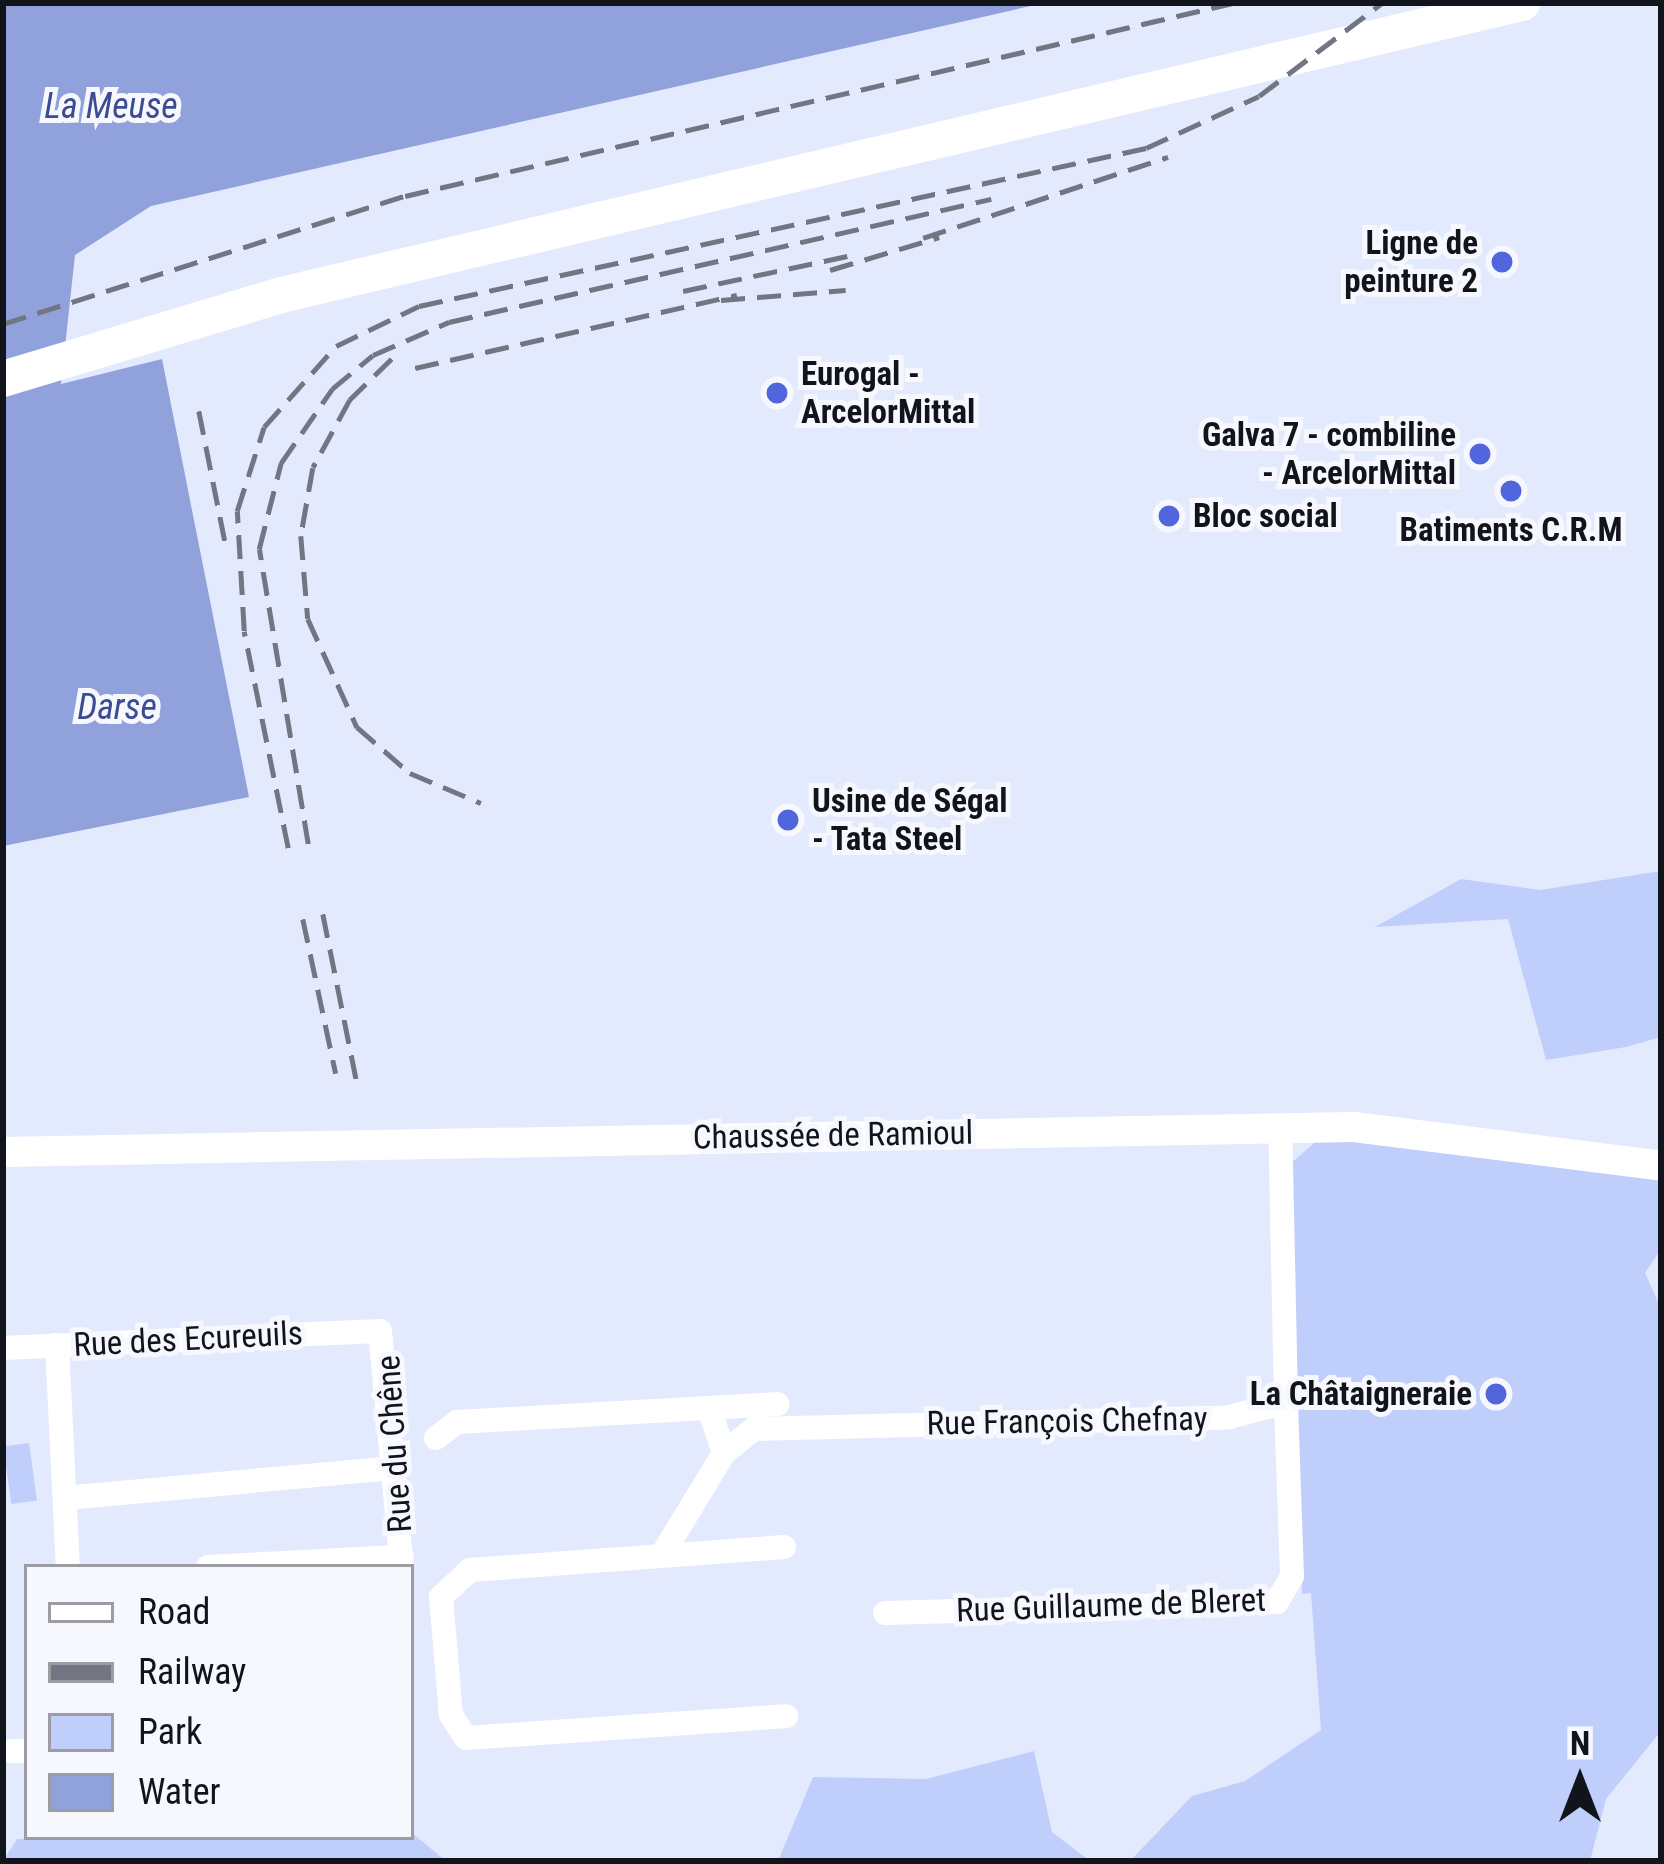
<!DOCTYPE html>
<html>
<head>
<meta charset="utf-8">
<style>
	body { margin:0 }
	#map { position:relative; width:1664px; height:1864px; overflow:hidden; background:#e4eafd; font-family:"Roboto Condensed",sans-serif }
	div>[style] { position:absolute }
	[style*='--x'] { left:calc(var(--x)*1px); top:calc(var(--y)*1px); width:calc(var(--w)*1px); rotate:calc(var(--a)*1deg) }
	.green>* { inset:0; background:#c0cefb; transform-origin:0 0 }
	.water>* { inset:0; background:#91a1db }
	.minor>* { height:24px; margin:-12px; padding:0 12px; transform-origin:12px; border-radius:12px; background:#fff }
	.major>* { height:30px; margin:-15px; padding:0 15px; transform-origin:15px; border-radius:15px; background:#fff }
	.highway>* { height:36px; margin:-18px; padding:0 18px; transform-origin:18px; border-radius:18px; background:#fff }
	.rail>* { height:4.5px; margin-top:-2.25px; transform-origin:0; background:repeating-linear-gradient(90deg,#727683 0 24px,transparent 0 36px) }
	.dots>* { width:33px; height:33px; translate:-50% -50%; box-sizing:border-box; border:6px solid #f6f8fd; border-radius:50% }
	span { translate:-50% -50%; white-space:nowrap; text-align:center; line-height:1.15; -webkit-text-stroke:10px #f6f8fd; paint-order:stroke }
	.poi-label { font-size:33px; color:#12141c; font-weight:700 }
	.right { translate:-100% -50%; text-align:right }
	.left { translate:0 -50%; text-align:left }
	.street-label { font-size:33px; color:#12141c }
	.water-label { font-size:36px; color:#3c4c92; font-style:italic }
	.frame { position:absolute; inset:0; border:6px solid #12141c; pointer-events:none }
	.legend { position:absolute; left:24px; top:1564px; width:390px; height:276px; box-sizing:border-box; background:#f6f8fd; border:3px solid #9b9da3; margin:0; padding:15px 21px; list-style:none; font-size:36px; color:#12141c }
	.legend li { display:flex; align-items:center; gap:24px; height:60px }
	.legend b { width:60px; border:3px solid #9b9da3 }
	.north { position:absolute; left:1520px; top:1720px; width:120px; height:120px; -webkit-text-stroke:9px #f6f8fd; paint-order:stroke; rotate:0deg; font-size:33px; font-weight:700; line-height:48px; text-align:center; color:#12141c }
	.north::after { content:''; display:block; margin:auto; width:42px; height:54px; background:#12141c; clip-path:polygon(50% 0,100% 100%,50% 72%,0 100%) }
</style>
</head>
<body>
<div id="map">
	<div class="green">
		<i style="clip-path:polygon(1661px 871px,1661px 1037px,1626px 1047px,1546px 1060px,1508px 919px,1375px 927px,1461px 879px,1540px 890px)"></i>
		<i style="clip-path:polygon(1321px 1137px,1661px 1176px,1661px 1249px,1645px 1273px,1661px 1308px,1661px 1731px,1606px 1799px,1590px 1861px,1130px 1861px,1192px 1796px,1245px 1781px,1321px 1730px,1311px 1593px,1302px 1594px,1289px 1165px)"></i>
		<i style="left:29px;top:1443px;width:58px;height:26px;rotate:82deg"></i>
		<i style="clip-path:polygon(1034px 1751px,1052px 1832px,1090px 1861px,778px 1861px,813px 1777px,926px 1779px)"></i>
		<i style="clip-path:polygon(411px 1832px,446px 1861px,3px 1861px,17px 1839px)"></i>
	</div>
	<div class="water">
		<i style="clip-path:polygon(3px 3px,1044px 3px,151px 206px,75px 255px,61px 384px,162px 359px,249px 797px,3px 846px)"></i>
	</div>
	<div class="minor">
		<i style="--x:57;--y:1345;--w:222;--a:87.2"></i>
		<i style="--x:3;--y:1348;--w:377;--a:-2.6"></i>
		<i style="--x:380;--y:1331;--w:237;--a:84.7"></i>
		<i style="--x:709;--y:1408;--w:47;--a:71.6"></i>
		<i style="--x:436;--y:1438;--w:26;--a:-37"></i>
		<i style="--x:457;--y:1422;--w:321;--a:-3.2"></i>
		<i style="--x:65;--y:1498;--w:332;--a:-5.2"></i>
		<i style="--x:784;--y:1547;--w:315;--a:175.8"></i>
		<i style="--x:470;--y:1570;--w:40;--a:137"></i>
		<i style="--x:441;--y:1597;--w:118;--a:85.2"></i>
		<i style="--x:451;--y:1715;--w:27;--a:57"></i>
		<i style="--x:466;--y:1738;--w:321;--a:-3.9"></i>
		<i style="--x:662;--y:1555;--w:119;--a:-58.7"></i>
		<i style="--x:724;--y:1453;--w:38;--a:-39"></i>
		<i style="--x:754;--y:1429;--w:475;--a:-1.4"></i>
		<i style="--x:1229;--y:1417;--w:59;--a:-14.7"></i>
		<i style="--x:1286;--y:1402;--w:275;--a:-91.2"></i>
		<i style="--x:208;--y:1567;--w:194;--a:-3"></i>
		<i style="--x:885;--y:1613;--w:392;--a:-1.6"></i>
		<i style="--x:1277;--y:1602;--w:30;--a:-60"></i>
		<i style="--x:1292;--y:1576;--w:174;--a:-92"></i>
		<i style="--x:12;--y:1751;--w:15;--a:0"></i>
	</div>
	<div class="major">
		<i style="--x:3;--y:1152;--w:1351;--a:-1.06"></i>
		<i style="--x:1354;--y:1127;--w:309;--a:7.2"></i>
	</div>
	<div class="highway">
		<i style="--x:3;--y:379;--w:290;--a:-16.8"></i>
		<i style="--x:281;--y:295;--w:1275;--a:-13.24"></i>
	</div>
	<div class="rail">
		<i style="--x:923;--y:238;--w:258;--a:-18.3"></i>
		<i style="--x:830;--y:270;--w:114;--a:-16.8"></i>
		<i style="--x:683;--y:291;--w:168;--a:-12"></i>
		<i style="--x:721;--y:300;--w:125;--a:-4.6"></i>
		<i style="--x:3;--y:324;--w:422;--a:-17.7"></i>
		<i style="--x:405;--y:196;--w:850;--a:-13.12"></i>
		<i style="--x:392;--y:359;--w:59;--a:135.7"></i>
		<i style="--x:350;--y:400;--w:77;--a:118.6"></i>
		<i style="--x:313;--y:468;--w:69;--a:100"></i>
		<i style="--x:301;--y:536;--w:83;--a:85.2"></i>
		<i style="--x:308;--y:619;--w:119;--a:65.6"></i>
		<i style="--x:357;--y:727;--w:70;--a:41"></i>
		<i style="--x:410;--y:773;--w:77;--a:22.9"></i>
		<i style="--x:415;--y:368;--w:330;--a:-12.8"></i>
		<i style="--x:199;--y:411;--w:133;--a:78.7"></i>
		<i style="--x:308;--y:844;--w:299;--a:-99.4"></i>
		<i style="--x:259;--y:549;--w:89;--a:-75.7"></i>
		<i style="--x:281;--y:463;--w:90;--a:-55.4"></i>
		<i style="--x:332;--y:389;--w:53;--a:-39.7"></i>
		<i style="--x:373;--y:355;--w:83;--a:-23.5"></i>
		<i style="--x:449;--y:322;--w:556;--a:-12.79"></i>
		<i style="--x:288;--y:848;--w:221;--a:-101.5"></i>
		<i style="--x:244;--y:631;--w:120;--a:-93.3"></i>
		<i style="--x:237;--y:511;--w:88;--a:-72.2"></i>
		<i style="--x:264;--y:427;--w:108;--a:-48.4"></i>
		<i style="--x:336;--y:346;--w:92;--a:-25.7"></i>
		<i style="--x:419;--y:306;--w:744;--a:-12.26"></i>
		<i style="--x:1146;--y:148;--w:124;--a:-24.7"></i>
		<i style="--x:1259;--y:96;--w:154;--a:-37.1"></i>
		<i style="--x:323;--y:914;--w:172;--a:78.6"></i>
		<i style="--x:303;--y:919;--w:158;--a:78"></i>
	</div>
	<div class="dots">
		<i style="left:1502px;top:262px;background:#5166dc"></i>
		<i style="left:777px;top:393px;background:#5166dc"></i>
		<i style="left:1480px;top:454px;background:#5166dc"></i>
		<i style="left:1511px;top:491px;background:#5166dc"></i>
		<i style="left:1169px;top:516px;background:#5166dc"></i>
		<i style="left:788px;top:820px;background:#5166dc"></i>
		<i style="left:1496px;top:1394px;background:#5166dc"></i>
	</div>
	<div class="poi-label">
		<span class="right" style="left:1478px;top:262px">Ligne de<br>peinture 2</span>
		<span class="left" style="left:801px;top:393px">Eurogal -<br>ArcelorMittal</span>
		<span class="right" style="left:1456px;top:454px">Galva 7 - combiline<br>- ArcelorMittal</span>
		<span class="left" style="left:1193px;top:516px">Bloc social</span>
		<span style="left:1511px;top:530px">Batiments C.R.M</span>
		<span class="left" style="left:812px;top:820px">Usine de Ségal<br>- Tata Steel</span>
		<span class="right" style="left:1472px;top:1394px">La Châtaigneraie</span>
	</div>
	<div class="street-label">
		<span style="left:833px;top:1135px;rotate:-1deg">Chaussée de Ramioul</span>
		<span style="left:188px;top:1339px;rotate:-3deg">Rue des Ecureuils</span>
		<span style="left:1067px;top:1421px;rotate:-1deg">Rue François Chefnay</span>
		<span style="left:394px;top:1444px;rotate:-94deg">Rue du Chêne</span>
		<span style="left:1111px;top:1605px;rotate:-2deg">Rue Guillaume de Bleret</span>
	</div>
	<div class="water-label">
		<span style="left:111px;top:107px">La Meuse</span>
		<span style="left:117px;top:708px">Darse</span>
	</div>
	<div class="frame"></div>
	<ul class="legend">
	<li><b style="height:15px;background:#fff"></b>Road</li>
	<li><b style="height:15px;background:#727683"></b>Railway</li>
	<li><b style="height:33px;background:#c0cefb"></b>Park</li>
	<li><b style="height:33px;background:#91a1db"></b>Water</li>
	</ul>
	<div class="north">N</div>
</div>
</body>
</html>
